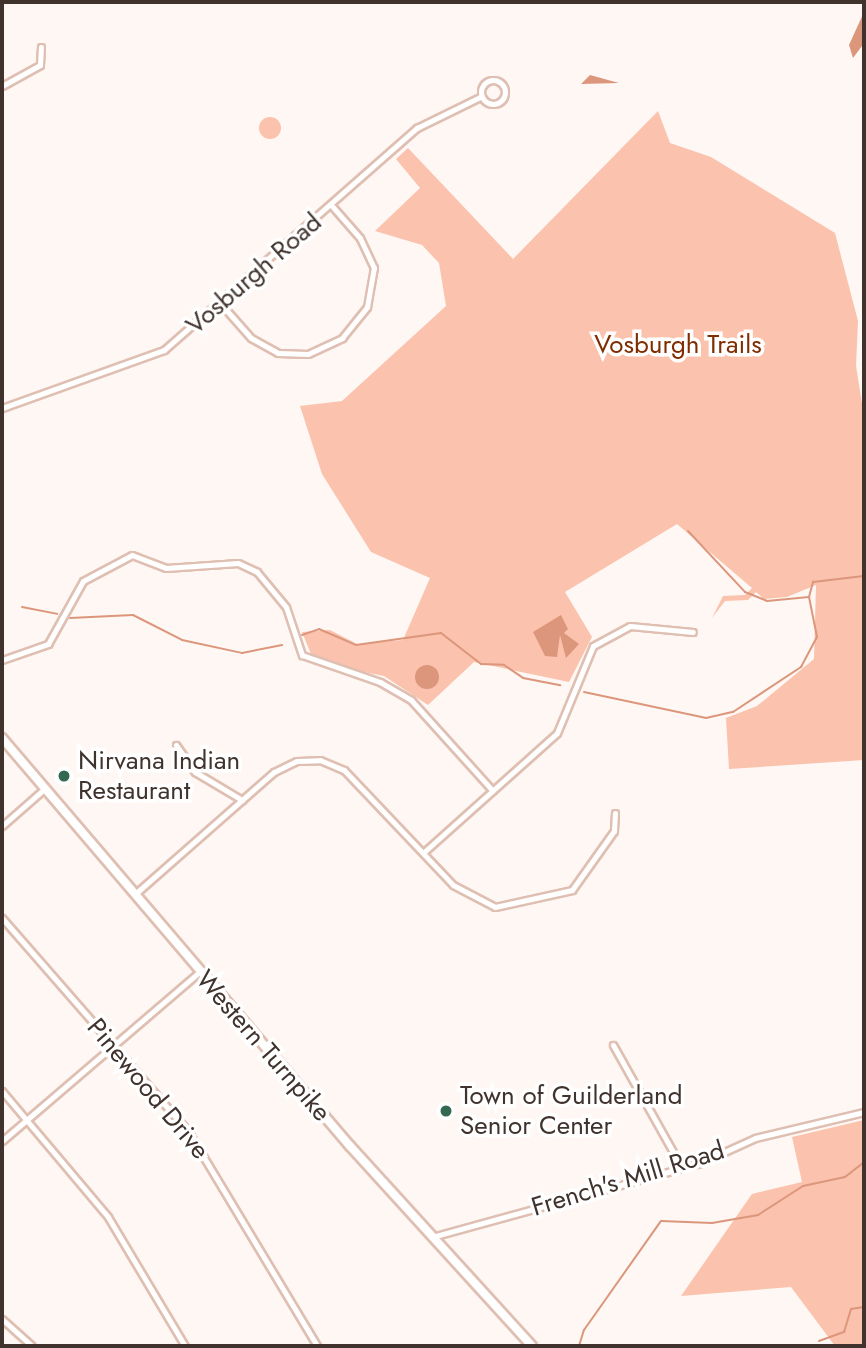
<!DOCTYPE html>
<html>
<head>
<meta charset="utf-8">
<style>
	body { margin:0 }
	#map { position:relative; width:866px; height:1348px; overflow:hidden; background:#fef7f4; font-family:Jost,sans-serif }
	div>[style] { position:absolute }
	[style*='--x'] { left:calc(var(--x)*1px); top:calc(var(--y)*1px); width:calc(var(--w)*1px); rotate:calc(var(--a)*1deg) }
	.green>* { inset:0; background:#fbc2ad }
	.round { border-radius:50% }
	.water>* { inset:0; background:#dc967b }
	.stream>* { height:2px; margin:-1px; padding:0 1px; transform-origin:1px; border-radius:1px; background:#dc967b }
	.roads { filter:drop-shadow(2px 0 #dfbfb2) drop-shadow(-2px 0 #dfbfb2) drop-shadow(0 2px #dfbfb2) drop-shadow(0 -2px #dfbfb2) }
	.street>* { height:5px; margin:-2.5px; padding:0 2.5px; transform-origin:2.5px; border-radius:2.5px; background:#fff }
	.street>.ring { margin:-2.5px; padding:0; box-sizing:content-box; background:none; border:5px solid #fff; border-radius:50% }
	.primary>* { height:8px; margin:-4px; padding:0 4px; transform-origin:4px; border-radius:4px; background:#fff }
	.dots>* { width:19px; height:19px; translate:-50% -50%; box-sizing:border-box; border:4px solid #fff; border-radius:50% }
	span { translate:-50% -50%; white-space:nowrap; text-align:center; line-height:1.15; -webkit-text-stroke:7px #fff; paint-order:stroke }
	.street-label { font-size:26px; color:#40332e }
	.park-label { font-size:26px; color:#7f2d01 }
	.poi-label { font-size:26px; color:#40332e }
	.left { translate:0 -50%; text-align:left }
	.frame { position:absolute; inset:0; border:4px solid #40332e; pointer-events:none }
</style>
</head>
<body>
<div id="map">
	<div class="green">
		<i style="clip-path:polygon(658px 111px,670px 143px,711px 157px,835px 233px,858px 321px,856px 366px,864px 416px,864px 760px,729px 769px,726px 718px,757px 706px,814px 659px,816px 585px,787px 597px,764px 599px,756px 592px,748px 600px,725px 601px,712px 618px,723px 596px,745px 595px,752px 588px,677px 524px,565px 592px,592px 637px,569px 682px,474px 662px,428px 705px,384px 676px,332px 666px,311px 654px,302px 632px,330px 630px,357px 644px,403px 640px,430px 578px,371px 552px,322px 474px,300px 406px,342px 401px,446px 306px,439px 263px,422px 245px,375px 231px,420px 188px,396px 159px,408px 148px,513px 259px)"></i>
		<i class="round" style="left:259px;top:117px;width:22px;height:22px"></i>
		<i style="clip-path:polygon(864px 1120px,864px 1346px,835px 1346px,791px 1287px,681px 1296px,752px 1194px,802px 1182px,792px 1137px)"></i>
	</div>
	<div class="water">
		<i style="clip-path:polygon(864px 12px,862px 46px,853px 58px,849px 45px)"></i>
		<i style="clip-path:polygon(590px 75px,608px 80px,619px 83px,581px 84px)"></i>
		<i style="clip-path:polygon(561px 615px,568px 629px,564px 633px,579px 644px,566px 658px,560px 635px,557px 657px,545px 656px,533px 632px)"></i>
		<i class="round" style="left:415px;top:665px;width:24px;height:24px"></i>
	</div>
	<div class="stream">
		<i style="--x:688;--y:531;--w:83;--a:46.9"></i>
		<i style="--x:745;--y:592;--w:24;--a:22"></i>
		<i style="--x:767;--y:601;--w:42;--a:-5.4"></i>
		<i style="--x:809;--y:597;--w:16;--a:-75"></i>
		<i style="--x:813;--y:582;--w:51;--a:-6.7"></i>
		<i style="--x:22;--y:607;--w:36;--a:11"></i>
		<i style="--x:70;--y:618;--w:63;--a:-2.7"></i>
		<i style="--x:133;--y:615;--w:55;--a:27"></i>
		<i style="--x:182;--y:640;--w:61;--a:12.2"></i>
		<i style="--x:242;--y:653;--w:41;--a:-11.3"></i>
		<i style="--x:302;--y:635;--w:18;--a:-19"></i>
		<i style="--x:319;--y:629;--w:40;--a:23.4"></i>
		<i style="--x:356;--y:645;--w:86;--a:-8"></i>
		<i style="--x:441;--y:633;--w:51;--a:37.8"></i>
		<i style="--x:481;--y:664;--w:23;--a:2"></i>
		<i style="--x:504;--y:665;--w:23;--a:34"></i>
		<i style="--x:523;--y:678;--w:38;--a:11"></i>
		<i style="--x:584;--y:692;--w:125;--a:12"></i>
		<i style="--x:706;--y:718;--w:28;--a:-13"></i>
		<i style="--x:733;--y:712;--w:82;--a:-33.5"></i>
		<i style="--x:801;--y:667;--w:34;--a:-62"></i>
		<i style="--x:817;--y:637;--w:41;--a:-101.3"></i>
		<i style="--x:819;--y:1341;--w:27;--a:-20"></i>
		<i style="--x:844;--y:1332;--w:24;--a:-73"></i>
		<i style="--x:851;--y:1309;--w:13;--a:-9"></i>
		<i style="--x:579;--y:1346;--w:17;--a:-73"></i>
		<i style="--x:584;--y:1330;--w:133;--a:-54.8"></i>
		<i style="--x:661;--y:1221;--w:51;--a:2.2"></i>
		<i style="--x:712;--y:1223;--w:47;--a:-9.9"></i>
		<i style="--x:758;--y:1215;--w:54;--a:-32.8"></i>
		<i style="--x:803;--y:1186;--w:43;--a:-12.1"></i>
		<i style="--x:845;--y:1177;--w:24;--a:-38"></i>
	</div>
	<div class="roads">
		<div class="street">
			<i class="ring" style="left:481px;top:80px;width:19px;height:19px"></i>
			<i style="--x:2;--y:86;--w:43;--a:-28.9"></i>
			<i style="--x:40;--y:65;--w:18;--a:-87"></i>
			<i style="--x:221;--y:304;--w:45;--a:48.6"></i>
			<i style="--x:251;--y:338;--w:31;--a:29"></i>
			<i style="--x:278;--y:353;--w:30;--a:2"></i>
			<i style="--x:308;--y:354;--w:38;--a:-25"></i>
			<i style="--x:342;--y:338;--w:40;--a:-51"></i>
			<i style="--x:367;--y:307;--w:40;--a:-80"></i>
			<i style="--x:374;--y:268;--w:33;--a:-115"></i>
			<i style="--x:360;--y:238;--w:43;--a:-131.2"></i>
			<i style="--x:2;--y:408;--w:172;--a:-19.7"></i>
			<i style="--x:164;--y:350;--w:337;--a:-41.3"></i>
			<i style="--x:417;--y:128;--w:70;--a:-26.2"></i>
			<i style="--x:2;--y:660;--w:49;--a:-19.2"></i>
			<i style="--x:48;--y:644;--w:72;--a:-60.9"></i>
			<i style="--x:83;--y:581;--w:55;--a:-28"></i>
			<i style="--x:132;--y:555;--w:36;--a:21"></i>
			<i style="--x:166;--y:568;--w:72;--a:-4"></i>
			<i style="--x:238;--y:563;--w:21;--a:25"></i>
			<i style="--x:257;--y:572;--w:45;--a:50.4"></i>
			<i style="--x:286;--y:607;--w:51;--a:71.6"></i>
			<i style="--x:302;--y:655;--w:83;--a:19.1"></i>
			<i style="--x:380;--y:682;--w:36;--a:30"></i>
			<i style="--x:411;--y:700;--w:122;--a:48"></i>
			<i style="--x:176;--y:745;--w:33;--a:55"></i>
			<i style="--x:195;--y:772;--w:55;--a:30.8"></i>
			<i style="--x:2;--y:826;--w:53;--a:-41.2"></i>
			<i style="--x:424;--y:852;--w:178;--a:-41.8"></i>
			<i style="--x:557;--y:733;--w:94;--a:-67.5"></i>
			<i style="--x:593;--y:646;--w:42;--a:-28.4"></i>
			<i style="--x:630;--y:626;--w:63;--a:5.4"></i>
			<i style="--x:135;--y:894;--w:185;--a:-41.3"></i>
			<i style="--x:274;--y:772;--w:25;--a:-26"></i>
			<i style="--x:297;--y:761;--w:23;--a:-2"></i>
			<i style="--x:320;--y:760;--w:26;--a:23"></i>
			<i style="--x:344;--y:770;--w:158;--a:46.5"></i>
			<i style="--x:453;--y:885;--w:47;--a:27.6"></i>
			<i style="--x:495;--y:907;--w:79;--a:-12.4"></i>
			<i style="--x:572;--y:890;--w:72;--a:-54.6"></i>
			<i style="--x:614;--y:831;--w:18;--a:-87"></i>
			<i style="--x:2;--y:918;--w:283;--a:48.9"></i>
			<i style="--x:188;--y:1131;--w:251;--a:59"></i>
			<i style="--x:613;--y:1045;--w:141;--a:60.7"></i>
			<i style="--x:2;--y:1091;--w:165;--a:49.9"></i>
			<i style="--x:108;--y:1217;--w:150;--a:59.2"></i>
			<i style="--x:2;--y:1141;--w:260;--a:-40.6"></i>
			<i style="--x:432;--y:1237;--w:278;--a:-15.4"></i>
			<i style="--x:700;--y:1163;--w:60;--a:-24.4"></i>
			<i style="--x:755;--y:1138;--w:112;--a:-13.4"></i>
			<i style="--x:2;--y:1319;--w:40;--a:42"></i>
		</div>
		<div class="primary">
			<i style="--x:2;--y:738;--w:536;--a:49.54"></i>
			<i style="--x:350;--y:1146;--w:270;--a:47.7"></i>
		</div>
	</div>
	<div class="dots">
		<i style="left:64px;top:776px;background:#326950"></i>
		<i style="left:446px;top:1111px;background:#326950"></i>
	</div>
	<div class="street-label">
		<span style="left:254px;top:274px;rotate:-41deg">Vosburgh Road</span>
		<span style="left:263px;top:1046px;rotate:49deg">Western Turnpike</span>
		<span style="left:148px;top:1089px;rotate:50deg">Pinewood Drive</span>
		<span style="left:628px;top:1179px;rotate:-17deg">French's Mill Road</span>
	</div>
	<div class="park-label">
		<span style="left:678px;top:345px">Vosburgh Trails</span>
	</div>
	<div class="poi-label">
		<span class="left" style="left:78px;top:776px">Nirvana Indian<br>Restaurant</span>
		<span class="left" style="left:460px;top:1111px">Town of Guilderland<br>Senior Center</span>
	</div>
	<div class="frame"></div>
</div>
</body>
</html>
